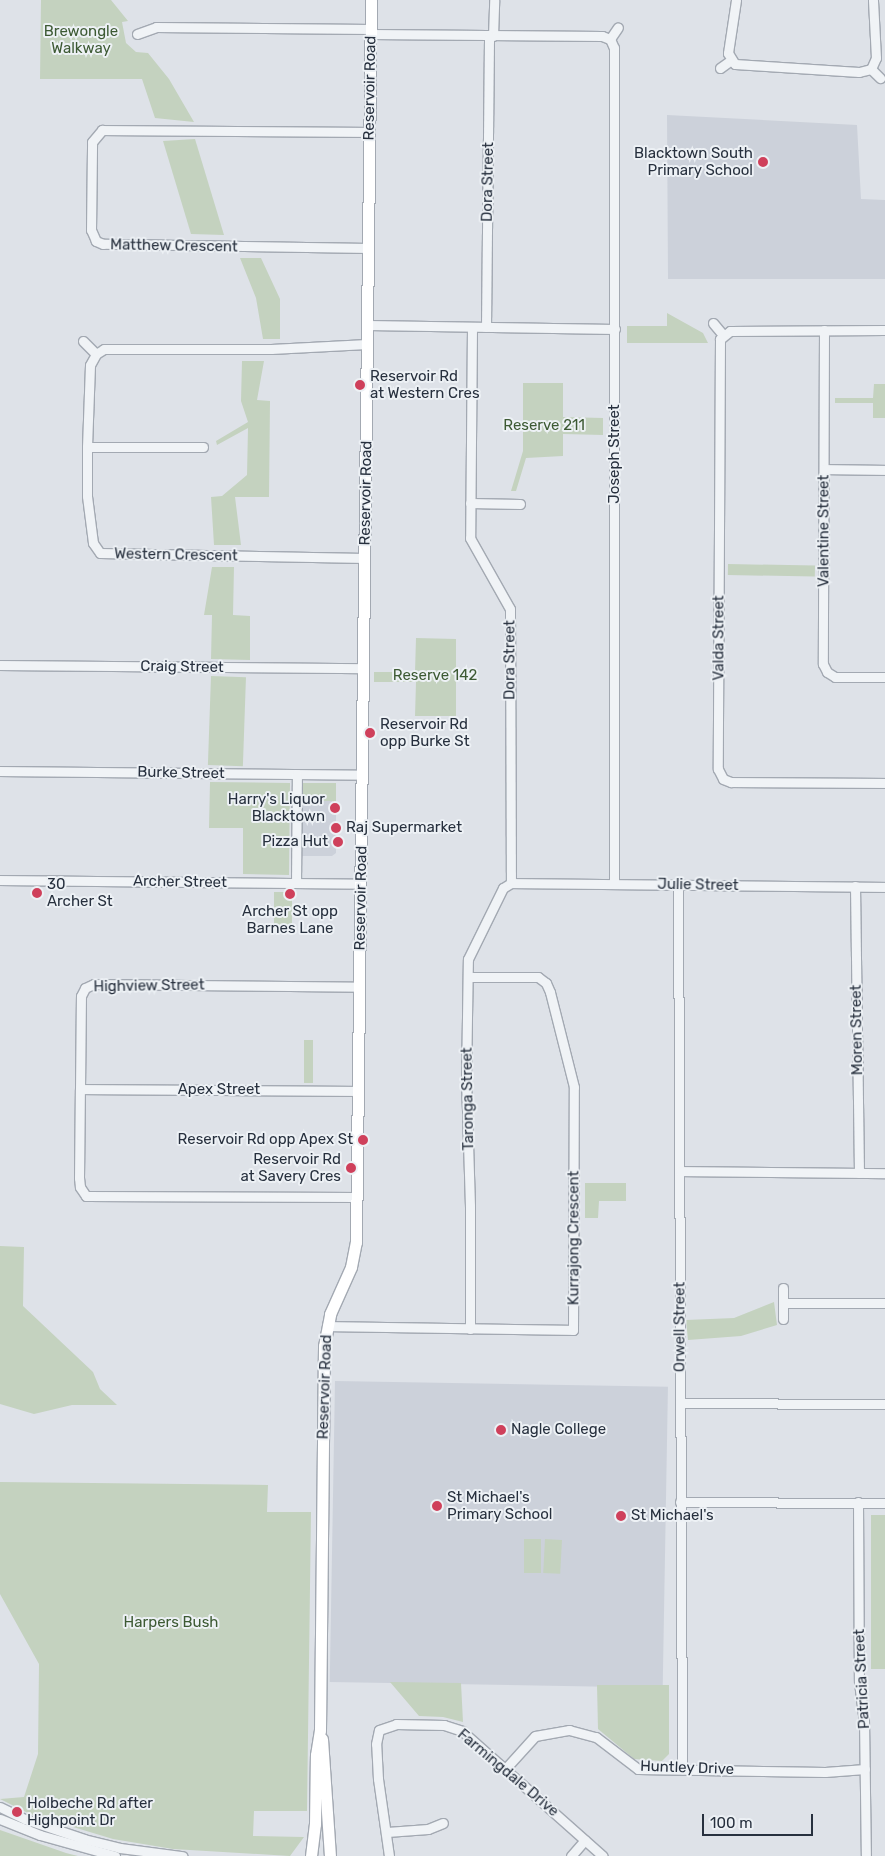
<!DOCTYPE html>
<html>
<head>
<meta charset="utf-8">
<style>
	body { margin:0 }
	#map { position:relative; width:885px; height:1856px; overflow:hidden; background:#dee2e8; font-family:Rubik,sans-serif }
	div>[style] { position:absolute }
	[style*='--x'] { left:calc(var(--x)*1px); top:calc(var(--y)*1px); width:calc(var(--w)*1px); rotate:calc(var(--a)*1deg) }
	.built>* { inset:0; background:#ccd1da; transform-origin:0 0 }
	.green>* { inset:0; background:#c4d2bf; transform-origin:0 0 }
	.roads { filter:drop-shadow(1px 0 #a3a9b2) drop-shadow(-1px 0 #a3a9b2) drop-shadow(0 1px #a3a9b2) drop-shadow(0 -1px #a3a9b2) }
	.minor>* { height:9px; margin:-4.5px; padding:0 4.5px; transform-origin:4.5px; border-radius:4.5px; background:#f0f3f6 }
	.major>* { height:11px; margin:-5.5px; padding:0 5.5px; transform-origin:5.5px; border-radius:5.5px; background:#fff }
	.dots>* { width:14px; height:14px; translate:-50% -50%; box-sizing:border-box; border:2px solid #edf1f5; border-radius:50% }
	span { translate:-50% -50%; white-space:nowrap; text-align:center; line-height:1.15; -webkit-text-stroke:4px #edf1f5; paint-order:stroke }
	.park-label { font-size:15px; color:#3d5a34 }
	.street-label { font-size:15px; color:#27303e }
	.poi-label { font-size:15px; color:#27303e }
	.right { translate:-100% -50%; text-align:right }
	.left { translate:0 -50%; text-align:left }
	.scale { position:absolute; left:702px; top:1814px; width:111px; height:22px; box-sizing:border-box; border:2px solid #27303e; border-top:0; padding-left:6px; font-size:15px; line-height:18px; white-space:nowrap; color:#27303e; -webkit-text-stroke:4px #edf1f5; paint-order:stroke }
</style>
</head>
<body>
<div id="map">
	<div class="built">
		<i style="clip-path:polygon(667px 115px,857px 125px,861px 199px,885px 200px,885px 279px,668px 279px)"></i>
		<i style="clip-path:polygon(302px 801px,332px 801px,336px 805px,336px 853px,332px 856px,302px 856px)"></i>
		<i style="left:335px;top:1381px;width:333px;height:301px;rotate:1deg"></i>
	</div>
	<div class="green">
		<i style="clip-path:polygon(41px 0,111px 0,128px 21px,122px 22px,126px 43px,136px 52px,148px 53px,169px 79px,194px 122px,155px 118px,142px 79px,40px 79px)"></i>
		<i style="clip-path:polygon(195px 139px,224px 235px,191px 234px,163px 141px)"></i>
		<i style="clip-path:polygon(240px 258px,261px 258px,280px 299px,280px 339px,263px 339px,256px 298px)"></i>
		<i style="clip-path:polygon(667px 313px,703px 333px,708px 343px,627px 343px,627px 326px,667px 326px)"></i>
		<i style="clip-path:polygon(242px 361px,264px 361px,257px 400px,270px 401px,269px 497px,235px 497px,241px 545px,214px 545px,211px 497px,222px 496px,247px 475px,248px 428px,217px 445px,216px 441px,248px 422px,241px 401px)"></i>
		<i style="clip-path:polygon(523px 383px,563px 383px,563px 417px,603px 418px,603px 435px,563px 434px,563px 456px,526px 458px,516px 491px,511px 491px,523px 451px)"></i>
		<i style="clip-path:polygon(874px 384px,885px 384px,885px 418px,873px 418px,873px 403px,835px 403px,835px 398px,873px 398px)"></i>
		<i style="left:728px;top:564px;width:87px;height:11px;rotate:1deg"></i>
		<i style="clip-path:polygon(212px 567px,234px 567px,233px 615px,250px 616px,250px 660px,211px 659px,212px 615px,204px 615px)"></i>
		<i style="clip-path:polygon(416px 638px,456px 639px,456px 716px,415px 716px,416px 682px,374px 682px,374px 672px,415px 672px)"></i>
		<i style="left:211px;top:676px;width:35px;height:89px;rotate:2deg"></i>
		<i style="clip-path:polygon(210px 782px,290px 783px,289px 875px,243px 874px,243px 828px,209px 828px)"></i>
		<i style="clip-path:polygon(302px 783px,336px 783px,336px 805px,332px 801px,302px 801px)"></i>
		<i style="left:274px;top:892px;width:18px;height:40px"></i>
		<i style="left:304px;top:1040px;width:9px;height:43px"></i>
		<i style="clip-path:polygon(585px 1183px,626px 1183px,626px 1201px,599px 1201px,598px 1218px,585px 1218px)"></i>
		<i style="clip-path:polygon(0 1246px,24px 1247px,23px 1306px,93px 1372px,100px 1389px,117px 1405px,72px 1405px,34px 1414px,0 1404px)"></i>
		<i style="clip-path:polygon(774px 1302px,777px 1325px,741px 1336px,688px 1340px,686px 1320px,734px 1318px)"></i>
		<i style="clip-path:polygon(0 1482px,268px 1485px,267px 1512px,311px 1512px,307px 1811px,254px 1811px,253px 1836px,304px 1837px,290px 1856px,173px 1849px,113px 1839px,30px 1814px,0 1799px,24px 1797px,38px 1754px,39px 1664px,0 1594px)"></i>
		<i style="left:871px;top:1515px;width:14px;height:154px"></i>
		<i style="left:524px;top:1539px;width:17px;height:34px"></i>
		<i style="left:545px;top:1539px;width:17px;height:34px;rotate:3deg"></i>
		<i style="clip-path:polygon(390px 1682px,461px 1683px,463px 1722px,443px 1717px,419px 1716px)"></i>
		<i style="clip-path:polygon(597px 1685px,669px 1685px,669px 1754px,662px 1761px,634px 1759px,598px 1729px)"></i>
		<i style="clip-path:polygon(0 1830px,66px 1853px,78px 1856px,0 1856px)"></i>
	</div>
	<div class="roads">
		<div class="minor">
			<i style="--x:736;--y:0;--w:54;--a:98.6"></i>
			<i style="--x:728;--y:53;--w:13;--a:58"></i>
			<i style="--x:735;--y:64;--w:124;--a:3.7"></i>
			<i style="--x:859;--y:72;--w:12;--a:-14"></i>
			<i style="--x:137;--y:34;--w:20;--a:-20"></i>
			<i style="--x:156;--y:27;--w:215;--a:0.5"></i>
			<i style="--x:371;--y:34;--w:231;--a:0.5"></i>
			<i style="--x:602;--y:36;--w:9;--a:21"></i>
			<i style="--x:493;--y:36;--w:36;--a:-88"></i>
			<i style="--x:610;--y:39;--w:10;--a:66"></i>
			<i style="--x:614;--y:48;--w:836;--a:90"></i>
			<i style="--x:610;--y:39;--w:14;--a:-56"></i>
			<i style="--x:720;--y:68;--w:14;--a:-36"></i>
			<i style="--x:871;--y:69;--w:12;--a:-66"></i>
			<i style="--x:876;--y:58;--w:58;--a:-93"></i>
			<i style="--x:871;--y:69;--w:13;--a:45"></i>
			<i style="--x:369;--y:248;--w:266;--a:-179.1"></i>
			<i style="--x:103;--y:244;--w:8;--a:-157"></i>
			<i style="--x:96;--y:241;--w:12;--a:-114"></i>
			<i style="--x:91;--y:230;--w:88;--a:-89.3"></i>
			<i style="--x:92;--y:142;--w:16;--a:-50"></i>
			<i style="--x:102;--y:130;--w:268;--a:0.4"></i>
			<i style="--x:713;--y:323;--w:16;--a:50"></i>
			<i style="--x:368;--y:325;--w:247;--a:0.9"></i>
			<i style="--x:472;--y:327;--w:211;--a:90.5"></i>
			<i style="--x:470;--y:538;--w:81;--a:60.6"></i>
			<i style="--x:510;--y:609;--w:274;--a:89.8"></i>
			<i style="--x:486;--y:327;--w:291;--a:-89.4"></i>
			<i style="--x:824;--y:330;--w:334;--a:90.2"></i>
			<i style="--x:823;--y:664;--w:9;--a:63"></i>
			<i style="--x:827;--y:672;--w:9;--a:32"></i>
			<i style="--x:835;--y:677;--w:50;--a:0"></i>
			<i style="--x:885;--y:330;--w:155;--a:179.6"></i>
			<i style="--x:730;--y:331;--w:13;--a:141"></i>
			<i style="--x:720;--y:339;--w:430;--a:90.3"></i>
			<i style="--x:718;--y:769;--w:11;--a:63"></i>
			<i style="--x:723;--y:779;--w:9;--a:21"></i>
			<i style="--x:731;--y:782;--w:154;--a:0.4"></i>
			<i style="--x:83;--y:341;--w:18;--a:45"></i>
			<i style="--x:87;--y:447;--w:116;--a:0"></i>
			<i style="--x:824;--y:469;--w:61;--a:0.9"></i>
			<i style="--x:470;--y:503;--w:50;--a:1.1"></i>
			<i style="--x:365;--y:558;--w:265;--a:-178.9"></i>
			<i style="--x:100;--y:553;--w:12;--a:-125"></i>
			<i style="--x:93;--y:543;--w:47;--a:-97.3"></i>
			<i style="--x:87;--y:496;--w:49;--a:-90"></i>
			<i style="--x:87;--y:447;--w:82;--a:-87.9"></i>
			<i style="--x:90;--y:365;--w:13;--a:-61"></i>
			<i style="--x:96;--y:354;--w:9;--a:-32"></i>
			<i style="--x:104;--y:349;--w:167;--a:0"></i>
			<i style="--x:271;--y:349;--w:96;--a:-3"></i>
			<i style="--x:0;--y:665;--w:363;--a:0.5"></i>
			<i style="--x:0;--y:771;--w:362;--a:0.6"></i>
			<i style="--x:0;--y:880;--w:361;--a:0.6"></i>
			<i style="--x:296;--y:883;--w:109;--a:-89.5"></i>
			<i style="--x:678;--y:885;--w:884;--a:89.74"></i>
			<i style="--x:855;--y:886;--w:287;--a:89.2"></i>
			<i style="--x:80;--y:1089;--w:278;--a:0.4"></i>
			<i style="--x:680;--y:1171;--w:205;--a:0.6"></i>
			<i style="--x:357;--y:1197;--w:271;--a:-179.8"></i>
			<i style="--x:86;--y:1196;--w:11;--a:-124"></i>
			<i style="--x:80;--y:1187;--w:9;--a:-96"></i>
			<i style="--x:79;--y:1178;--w:89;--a:-89.4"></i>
			<i style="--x:80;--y:1089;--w:93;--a:-89.4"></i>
			<i style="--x:81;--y:996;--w:9;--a:-63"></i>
			<i style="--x:85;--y:988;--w:10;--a:-24"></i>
			<i style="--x:94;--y:984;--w:265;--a:0.6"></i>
			<i style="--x:783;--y:1288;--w:31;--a:90"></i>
			<i style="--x:784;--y:1303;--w:101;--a:0"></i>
			<i style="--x:327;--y:1326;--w:246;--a:0.9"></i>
			<i style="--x:573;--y:1330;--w:243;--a:-89.8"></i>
			<i style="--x:574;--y:1087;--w:98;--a:-104.2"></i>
			<i style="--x:550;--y:992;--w:10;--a:-114"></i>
			<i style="--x:546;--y:983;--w:10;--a:-143"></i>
			<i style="--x:538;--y:977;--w:70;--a:180"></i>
			<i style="--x:470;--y:1329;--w:123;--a:-90"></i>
			<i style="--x:470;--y:1206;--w:125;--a:-91.8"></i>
			<i style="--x:466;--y:1081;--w:122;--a:-89.1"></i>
			<i style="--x:468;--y:959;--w:79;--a:-63.8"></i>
			<i style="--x:503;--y:888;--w:9;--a:-32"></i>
			<i style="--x:511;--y:883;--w:374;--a:0.6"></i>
			<i style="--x:680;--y:1403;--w:205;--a:0.3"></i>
			<i style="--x:680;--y:1502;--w:205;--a:0.3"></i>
			<i style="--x:858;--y:1502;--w:180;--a:89.7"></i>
			<i style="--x:859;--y:1682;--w:38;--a:83"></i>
			<i style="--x:864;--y:1720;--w:136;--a:89.2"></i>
			<i style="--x:506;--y:1768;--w:43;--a:-47.8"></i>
			<i style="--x:535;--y:1736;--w:35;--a:-10"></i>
			<i style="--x:569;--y:1730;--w:28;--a:15"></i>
			<i style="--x:596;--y:1737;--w:53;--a:37.3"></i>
			<i style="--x:638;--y:1769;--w:187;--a:0.9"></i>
			<i style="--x:825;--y:1772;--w:40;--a:-4.3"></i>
			<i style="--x:0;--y:1807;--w:28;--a:26"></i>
			<i style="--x:25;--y:1819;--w:62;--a:18.7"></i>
			<i style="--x:84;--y:1839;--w:37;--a:14"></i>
			<i style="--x:120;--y:1848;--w:63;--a:7.4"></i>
			<i style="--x:0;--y:1819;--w:43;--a:21.8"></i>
			<i style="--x:40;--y:1835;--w:78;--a:15.6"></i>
			<i style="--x:387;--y:1832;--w:41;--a:-4.2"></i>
			<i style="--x:428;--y:1829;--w:16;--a:-22"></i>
			<i style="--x:389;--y:1856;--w:78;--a:-98.1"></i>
			<i style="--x:378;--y:1779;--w:35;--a:-93"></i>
			<i style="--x:376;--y:1744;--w:14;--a:-78"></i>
			<i style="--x:379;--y:1730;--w:18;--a:-19"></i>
			<i style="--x:396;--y:1724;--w:48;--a:1.2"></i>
			<i style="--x:444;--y:1725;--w:19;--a:18"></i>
			<i style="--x:462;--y:1731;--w:188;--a:41.6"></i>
			<i style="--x:571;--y:1856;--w:21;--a:-49"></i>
		</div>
		<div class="major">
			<i style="--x:322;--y:1739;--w:117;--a:86.1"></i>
			<i style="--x:311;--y:1856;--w:32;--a:-83"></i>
			<i style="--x:315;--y:1824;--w:69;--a:-89.2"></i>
			<i style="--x:316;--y:1755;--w:25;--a:-81"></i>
			<i style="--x:320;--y:1730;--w:384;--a:-89.4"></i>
			<i style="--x:324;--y:1346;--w:33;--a:-79"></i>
			<i style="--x:330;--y:1314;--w:51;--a:-65.9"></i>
			<i style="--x:351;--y:1267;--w:25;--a:-79"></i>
			<i style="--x:356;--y:1242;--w:1242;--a:-89.31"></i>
		</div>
	</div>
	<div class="dots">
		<i style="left:763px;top:162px;background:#cf405b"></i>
		<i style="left:360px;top:385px;background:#cf405b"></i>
		<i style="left:370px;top:733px;background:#cf405b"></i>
		<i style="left:335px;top:808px;background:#cf405b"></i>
		<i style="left:336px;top:828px;background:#cf405b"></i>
		<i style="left:338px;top:842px;background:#cf405b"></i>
		<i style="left:37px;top:893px;background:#cf405b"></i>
		<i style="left:290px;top:894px;background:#cf405b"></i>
		<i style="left:363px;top:1140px;background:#cf405b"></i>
		<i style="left:351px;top:1168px;background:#cf405b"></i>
		<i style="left:501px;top:1430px;background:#cf405b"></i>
		<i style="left:437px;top:1506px;background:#cf405b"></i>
		<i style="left:621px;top:1516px;background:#cf405b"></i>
		<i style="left:17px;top:1812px;background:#cf405b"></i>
	</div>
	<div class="park-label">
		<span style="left:81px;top:40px">Brewongle<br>Walkway</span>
		<span style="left:544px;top:426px">Reserve 211</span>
		<span style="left:435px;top:676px">Reserve 142</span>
		<span style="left:171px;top:1623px">Harpers Bush</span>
	</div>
	<div class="street-label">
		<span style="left:370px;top:88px;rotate:-89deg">Reservoir Road</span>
		<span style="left:488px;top:182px;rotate:-89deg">Dora Street</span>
		<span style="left:174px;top:246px;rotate:1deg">Matthew Crescent</span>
		<span style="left:615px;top:454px;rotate:-90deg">Joseph Street</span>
		<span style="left:366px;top:493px;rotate:-89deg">Reservoir Road</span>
		<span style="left:824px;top:531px;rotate:-90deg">Valentine Street</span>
		<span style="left:176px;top:555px;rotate:1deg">Western Crescent</span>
		<span style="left:719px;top:638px;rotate:-90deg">Valda Street</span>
		<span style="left:510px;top:660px;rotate:-90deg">Dora Street</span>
		<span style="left:182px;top:667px;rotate:1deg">Craig Street</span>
		<span style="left:181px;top:773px;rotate:1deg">Burke Street</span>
		<span style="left:180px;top:882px;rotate:1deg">Archer Street</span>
		<span style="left:698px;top:885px;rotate:1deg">Julie Street</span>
		<span style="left:361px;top:898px;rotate:-89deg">Reservoir Road</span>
		<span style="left:149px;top:986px;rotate:-1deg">Highview Street</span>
		<span style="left:857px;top:1030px;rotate:-91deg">Moren Street</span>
		<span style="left:219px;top:1090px">Apex Street</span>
		<span style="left:468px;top:1099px;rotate:-91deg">Taronga Street</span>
		<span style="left:574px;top:1238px;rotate:-90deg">Kurrajong Crescent</span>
		<span style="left:680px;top:1327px;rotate:-90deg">Orwell Street</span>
		<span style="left:325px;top:1387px;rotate:-88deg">Reservoir Road</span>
		<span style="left:862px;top:1679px;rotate:-93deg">Patricia Street</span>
		<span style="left:687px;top:1768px;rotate:2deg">Huntley Drive</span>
		<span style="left:508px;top:1773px;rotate:40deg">Farmingdale Drive</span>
	</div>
	<div class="poi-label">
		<span class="right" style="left:753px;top:162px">Blacktown South<br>Primary School</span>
		<span class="left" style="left:370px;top:385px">Reservoir Rd<br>at Western Cres</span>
		<span class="left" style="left:380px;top:733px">Reservoir Rd<br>opp Burke St</span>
		<span class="right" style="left:325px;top:808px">Harry's Liquor<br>Blacktown</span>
		<span class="left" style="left:346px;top:828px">Raj Supermarket</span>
		<span class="right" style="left:328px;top:842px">Pizza Hut</span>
		<span class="left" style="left:47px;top:893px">30<br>Archer St</span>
		<span style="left:290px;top:920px">Archer St opp<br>Barnes Lane</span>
		<span class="right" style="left:353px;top:1140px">Reservoir Rd opp Apex St</span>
		<span class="right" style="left:341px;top:1168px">Reservoir Rd<br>at Savery Cres</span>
		<span class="left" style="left:511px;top:1430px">Nagle College</span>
		<span class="left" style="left:447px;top:1506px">St Michael's<br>Primary School</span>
		<span class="left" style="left:631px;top:1516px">St Michael's</span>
		<span class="left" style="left:27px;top:1812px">Holbeche Rd after<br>Highpoint Dr</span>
	</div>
	<div class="scale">100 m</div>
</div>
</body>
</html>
